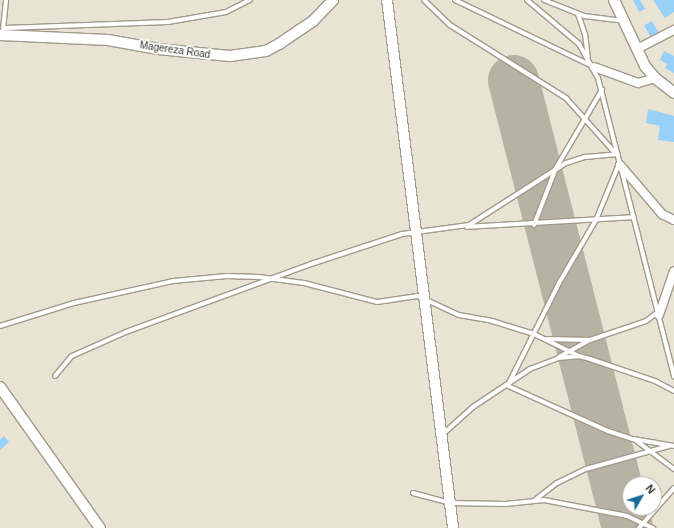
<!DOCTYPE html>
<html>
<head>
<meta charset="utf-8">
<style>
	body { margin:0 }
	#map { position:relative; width:674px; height:528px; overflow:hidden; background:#e8e3d3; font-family:Arial,sans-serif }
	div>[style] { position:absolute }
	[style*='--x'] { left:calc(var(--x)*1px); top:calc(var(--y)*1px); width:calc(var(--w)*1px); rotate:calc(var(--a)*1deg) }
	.runway>* { height:51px; margin:-25.5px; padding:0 25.5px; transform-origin:25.5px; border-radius:25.5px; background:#b6b2a4 }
	.building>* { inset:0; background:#97d1fa; transform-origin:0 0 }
	.roads { filter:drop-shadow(1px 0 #a09b8c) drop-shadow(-1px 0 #a09b8c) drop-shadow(0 1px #a09b8c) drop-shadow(0 -1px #a09b8c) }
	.service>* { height:4px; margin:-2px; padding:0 2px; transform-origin:2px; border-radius:2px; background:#fff }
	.minor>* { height:8px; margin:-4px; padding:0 4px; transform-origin:4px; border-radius:4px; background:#fff }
	.tertiary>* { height:10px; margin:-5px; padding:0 5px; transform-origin:5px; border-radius:5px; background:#fff }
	span { translate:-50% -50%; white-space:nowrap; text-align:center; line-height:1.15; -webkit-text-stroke:3.5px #fff; paint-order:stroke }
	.street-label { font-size:10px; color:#34322c }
	.north { position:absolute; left:622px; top:476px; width:40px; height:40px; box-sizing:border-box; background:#fff; border:1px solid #aeadab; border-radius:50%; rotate:51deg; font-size:11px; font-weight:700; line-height:16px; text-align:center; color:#34322c }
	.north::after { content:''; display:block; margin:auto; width:14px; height:18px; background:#136b9b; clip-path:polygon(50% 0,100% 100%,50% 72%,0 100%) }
</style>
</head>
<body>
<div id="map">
	<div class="runway">
		<i style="--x:513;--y:80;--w:462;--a:75.7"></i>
	</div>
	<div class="building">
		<i style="clip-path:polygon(633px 0,640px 0,645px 9px,639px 12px)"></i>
		<i style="clip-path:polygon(653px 0,674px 0,674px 12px,665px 18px)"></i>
		<i style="left:652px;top:21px;width:13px;height:9px;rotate:61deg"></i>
		<i style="clip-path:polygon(664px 51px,674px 56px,674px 73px,665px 68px,667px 64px,660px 60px)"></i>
		<i style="clip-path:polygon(648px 109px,674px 116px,674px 142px,658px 140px,660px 126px,646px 123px)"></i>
		<i style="clip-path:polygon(4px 436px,9px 442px,0 450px,0 440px)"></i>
	</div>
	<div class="roads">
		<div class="service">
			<i style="--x:424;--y:0;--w:36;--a:44"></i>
			<i style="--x:450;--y:25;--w:137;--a:32.2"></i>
			<i style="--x:566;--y:98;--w:75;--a:48.2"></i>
			<i style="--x:455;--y:0;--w:154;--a:25.7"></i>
			<i style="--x:527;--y:0;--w:68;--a:40.2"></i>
			<i style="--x:579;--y:44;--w:39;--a:61"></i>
			<i style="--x:598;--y:78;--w:308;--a:75.7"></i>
			<i style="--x:544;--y:0;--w:43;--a:21.8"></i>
			<i style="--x:584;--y:16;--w:38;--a:7"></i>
			<i style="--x:578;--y:14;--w:21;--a:71"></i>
			<i style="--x:585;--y:34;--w:23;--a:83"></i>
			<i style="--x:5;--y:28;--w:163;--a:-2.1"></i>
			<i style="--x:168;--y:22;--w:59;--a:-9.8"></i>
			<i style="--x:226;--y:12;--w:27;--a:-27"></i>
			<i style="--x:3;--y:29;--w:29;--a:-84"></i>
			<i style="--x:534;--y:225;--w:61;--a:-68.9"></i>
			<i style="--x:556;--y:168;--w:91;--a:-59.5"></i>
			<i style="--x:467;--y:227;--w:167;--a:-3.4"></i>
			<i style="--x:0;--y:326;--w:77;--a:-17.3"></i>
			<i style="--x:74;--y:303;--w:101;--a:-12.5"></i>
			<i style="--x:173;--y:281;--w:54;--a:-5.3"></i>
			<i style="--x:227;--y:276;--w:32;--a:2"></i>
			<i style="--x:259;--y:277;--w:45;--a:7.6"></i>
			<i style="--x:304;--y:283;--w:75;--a:14.6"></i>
			<i style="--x:377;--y:302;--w:41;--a:-8.3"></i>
			<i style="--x:418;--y:296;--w:45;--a:24.9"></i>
			<i style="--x:459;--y:315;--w:34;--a:10"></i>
			<i style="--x:492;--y:321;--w:44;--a:17.2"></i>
			<i style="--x:534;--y:334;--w:50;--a:26.1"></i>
			<i style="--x:547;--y:339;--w:41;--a:1.4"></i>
			<i style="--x:559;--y:357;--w:35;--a:-29"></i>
			<i style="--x:590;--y:340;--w:59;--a:-18.7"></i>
			<i style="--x:646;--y:321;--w:15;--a:-37"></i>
			<i style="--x:55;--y:376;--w:26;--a:-50"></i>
			<i style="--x:72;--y:356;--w:59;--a:-24"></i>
			<i style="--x:126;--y:332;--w:197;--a:-20.2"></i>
			<i style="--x:311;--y:264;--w:96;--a:-18.2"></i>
			<i style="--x:402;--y:234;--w:68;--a:-7.7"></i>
			<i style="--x:469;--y:225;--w:115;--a:-32.6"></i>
			<i style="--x:566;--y:163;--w:20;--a:-18"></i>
			<i style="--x:585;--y:157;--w:33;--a:-5"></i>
			<i style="--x:509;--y:383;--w:112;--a:-63.4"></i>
			<i style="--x:559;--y:283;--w:73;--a:-59.6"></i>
			<i style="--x:596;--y:220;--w:61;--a:-67.7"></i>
			<i style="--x:506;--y:385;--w:112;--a:24.3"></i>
			<i style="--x:608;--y:431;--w:26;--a:18"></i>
			<i style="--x:633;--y:439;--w:42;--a:9.7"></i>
			<i style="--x:443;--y:434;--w:40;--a:-42"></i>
			<i style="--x:473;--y:407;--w:69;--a:-33.7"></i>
			<i style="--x:530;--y:369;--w:30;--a:-21"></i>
			<i style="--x:558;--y:358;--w:21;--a:-5"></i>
			<i style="--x:579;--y:356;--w:11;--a:15"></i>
			<i style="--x:590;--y:359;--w:69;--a:18.7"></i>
			<i style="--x:655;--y:381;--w:21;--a:28"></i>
			<i style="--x:634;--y:439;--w:50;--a:36.9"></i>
			<i style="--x:413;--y:493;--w:38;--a:15"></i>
			<i style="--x:450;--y:503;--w:56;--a:1"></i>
			<i style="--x:506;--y:504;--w:38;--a:-6"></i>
			<i style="--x:544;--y:500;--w:85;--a:10.9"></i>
			<i style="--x:627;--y:516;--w:29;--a:25"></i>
			<i style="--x:535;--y:500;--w:28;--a:-38"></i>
			<i style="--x:557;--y:483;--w:32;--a:-26"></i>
			<i style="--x:586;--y:469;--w:86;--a:-15.5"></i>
			<i style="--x:639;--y:528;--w:53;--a:-48.8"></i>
		</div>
		<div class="minor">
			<i style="--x:637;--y:49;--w:42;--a:-27.2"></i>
			<i style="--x:594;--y:67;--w:47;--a:20"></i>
			<i style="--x:638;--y:83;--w:18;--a:-16"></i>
			<i style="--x:620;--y:165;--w:65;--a:49.4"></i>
			<i style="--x:662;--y:214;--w:13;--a:27"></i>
			<i style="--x:659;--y:315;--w:46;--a:-71.2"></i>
		</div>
		<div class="tertiary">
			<i style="--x:387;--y:0;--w:532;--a:82.87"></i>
			<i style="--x:614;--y:0;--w:73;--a:64.8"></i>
			<i style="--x:645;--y:66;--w:16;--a:50"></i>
			<i style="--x:655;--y:78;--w:24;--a:38"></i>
			<i style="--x:0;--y:35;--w:108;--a:2.7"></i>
			<i style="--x:108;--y:40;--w:51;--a:10.2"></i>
			<i style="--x:158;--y:49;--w:72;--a:5.6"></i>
			<i style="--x:230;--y:56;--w:36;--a:-8"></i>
			<i style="--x:266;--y:51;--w:15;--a:-28"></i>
			<i style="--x:279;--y:44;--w:41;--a:-34.1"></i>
			<i style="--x:313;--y:21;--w:29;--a:-46"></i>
			<i style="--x:0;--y:387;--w:173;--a:54.7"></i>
		</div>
	</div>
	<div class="street-label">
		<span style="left:175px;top:50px;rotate:8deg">Magereza Road</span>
	</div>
	<div class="north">N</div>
</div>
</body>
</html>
